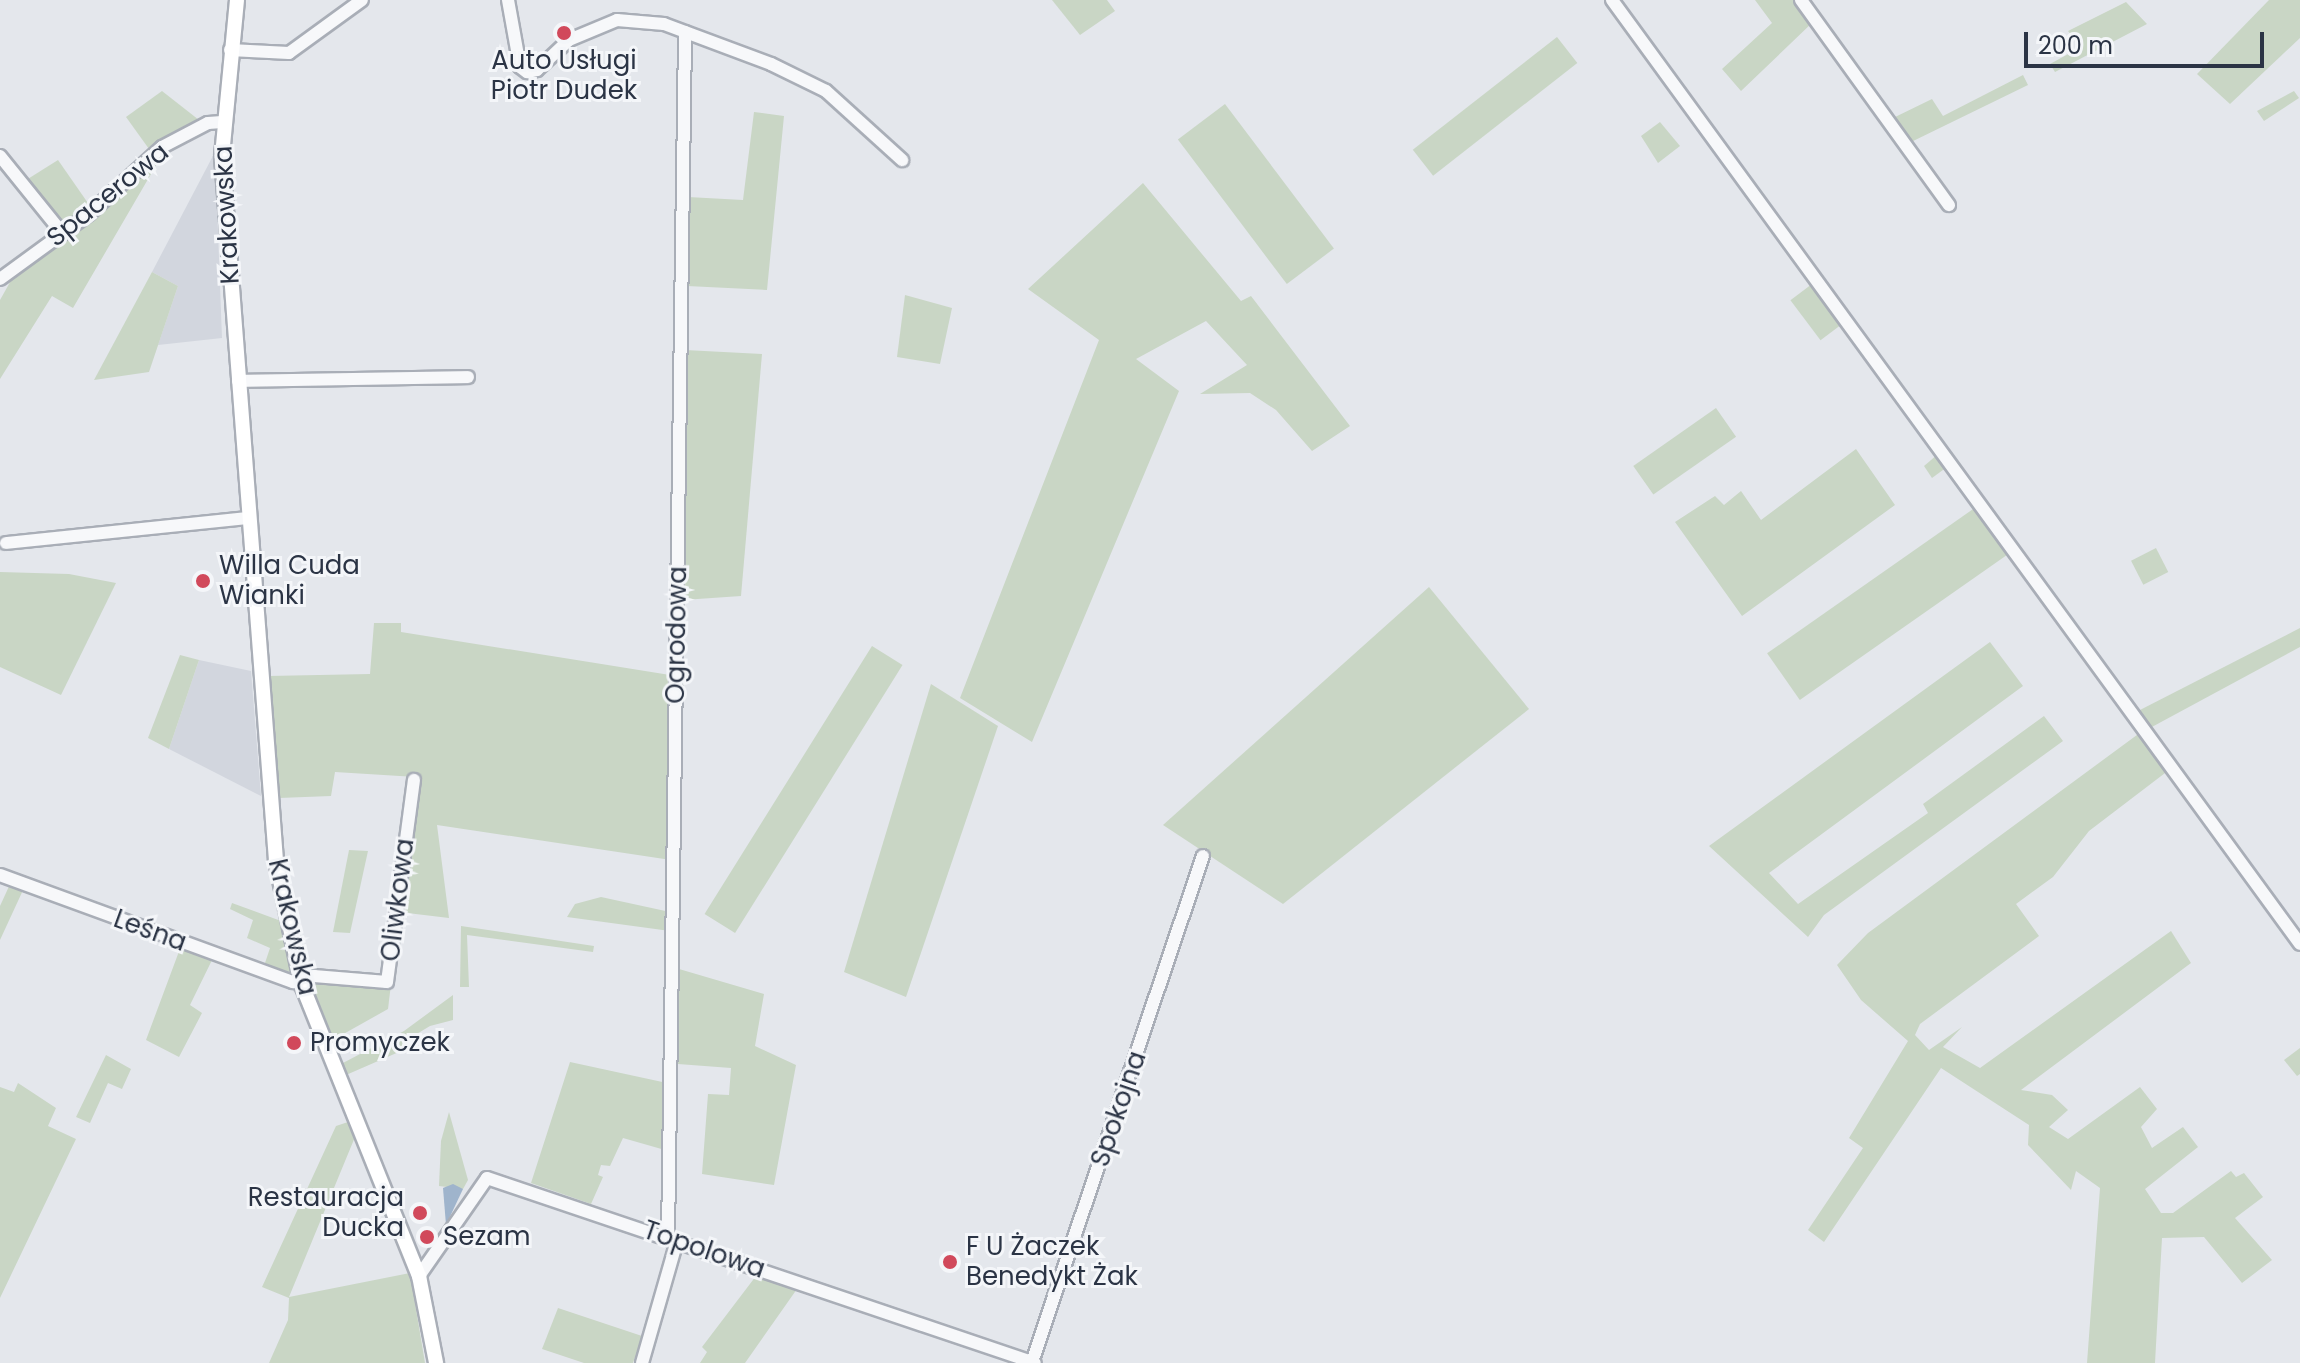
<!DOCTYPE html>
<html>
<head>
<meta charset="utf-8">
<style>
	body { margin:0 }
	#map { position:relative; width:2300px; height:1363px; overflow:hidden; background:#e4e7ec; font-family:Poppins,sans-serif }
	div>[style] { position:absolute }
	[style*='--x'] { left:calc(var(--x)*1px); top:calc(var(--y)*1px); width:calc(var(--w)*1px); rotate:calc(var(--a)*1deg) }
	.built>* { inset:0; background:#d2d6de }
	.green>* { inset:0; background:#c9d6c5; transform-origin:0 0 }
	.water>* { inset:0; background:#9fb4cc }
	.roads { filter:drop-shadow(2px 0 #a9aeb7) drop-shadow(-2px 0 #a9aeb7) drop-shadow(0 2px #a9aeb7) drop-shadow(0 -2px #a9aeb7) }
	.minor>* { height:12px; margin:-6px; padding:0 6px; transform-origin:6px; border-radius:6px; background:#f7f8fa }
	.major>* { height:14px; margin:-7px; padding:0 7px; transform-origin:7px; border-radius:7px; background:#fff }
	.dots>* { width:22px; height:22px; translate:-50% -50%; box-sizing:border-box; border:4px solid #f4f6f9; border-radius:50% }
	span { translate:-50% -50%; white-space:nowrap; text-align:center; line-height:1.15; -webkit-text-stroke:6px #f4f6f9; paint-order:stroke }
	.poi-label { font-size:26px; color:#2b3445 }
	.left { translate:0 -50%; text-align:left }
	.right { translate:-100% -50%; text-align:right }
	.street-label { font-size:26px; color:#2b3445 }
	.scale { position:absolute; left:2024px; top:32px; width:240px; height:36px; box-sizing:border-box; border:4px solid #2b3445; border-top:0; padding-left:10px; font-size:24px; line-height:28px; white-space:nowrap; color:#2b3445; -webkit-text-stroke:6px #f4f6f9; paint-order:stroke }
</style>
</head>
<body>
<div id="map">
	<div class="built">
		<i style="clip-path:polygon(215px 152px,222px 338px,158px 345px,178px 286px,152px 272px)"></i>
		<i style="clip-path:polygon(199px 660px,251px 671px,261px 796px,169px 749px)"></i>
	</div>
	<div class="green">
		<i style="clip-path:polygon(1052px 0,1107px 0,1115px 11px,1080px 35px)"></i>
		<i style="clip-path:polygon(1755px 0,1796px 0,1813px 22px,1741px 91px,1722px 69px,1772px 23px)"></i>
		<i style="clip-path:polygon(2269px 0,2300px 0,2300px 38px,2230px 104px,2197px 74px)"></i>
		<i style="clip-path:polygon(2126px 2px,2147px 24px,2055px 72px,2050px 64px,2081px 47px,2068px 31px)"></i>
		<i style="left:1557px;top:37px;width:33px;height:183px;rotate:52deg"></i>
		<i style="clip-path:polygon(2023px 75px,2028px 85px,1907px 144px,1891px 119px,1932px 99px,1943px 116px)"></i>
		<i style="clip-path:polygon(162px 91px,199px 120px,149px 149px,126px 117px)"></i>
		<i style="clip-path:polygon(2294px 91px,2299px 98px,2264px 121px,2257px 111px)"></i>
		<i style="left:1225px;top:104px;width:181px;height:59px;rotate:53deg"></i>
		<i style="clip-path:polygon(754px 112px,784px 116px,767px 290px,687px 286px,688px 197px,743px 200px)"></i>
		<i style="clip-path:polygon(1660px 122px,1680px 146px,1658px 163px,1641px 136px)"></i>
		<i style="clip-path:polygon(165px 150px,73px 308px,52px 296px,0 379px,0 300px,18px 268px)"></i>
		<i style="clip-path:polygon(58px 160px,90px 206px,58px 225px,23px 182px)"></i>
		<i style="clip-path:polygon(1143px 183px,1241px 301px,1251px 296px,1350px 426px,1312px 451px,1276px 410px,1250px 393px,1200px 394px,1247px 365px,1206px 321px,1136px 359px,1179px 391px,1032px 742px,960px 698px,1099px 340px,1028px 289px)"></i>
		<i style="clip-path:polygon(152px 272px,178px 286px,149px 372px,94px 380px)"></i>
		<i style="left:1812px;top:284px;width:50px;height:27px;rotate:53deg"></i>
		<i style="clip-path:polygon(905px 295px,952px 308px,940px 364px,897px 357px)"></i>
		<i style="clip-path:polygon(685px 350px,762px 354px,741px 596px,683px 600px)"></i>
		<i style="left:1716px;top:408px;width:35px;height:101px;rotate:55deg"></i>
		<i style="clip-path:polygon(1856px 449px,1895px 505px,1742px 616px,1675px 522px,1715px 496px,1724px 505px,1741px 491px,1761px 520px)"></i>
		<i style="clip-path:polygon(1937px 455px,1947px 467px,1932px 478px,1924px 466px)"></i>
		<i style="left:1976px;top:507px;width:57px;height:255px;rotate:55deg"></i>
		<i style="left:2156px;top:548px;width:27px;height:28px;rotate:63deg"></i>
		<i style="clip-path:polygon(0 572px,69px 574px,116px 583px,61px 695px,0 667px)"></i>
		<i style="clip-path:polygon(1429px 587px,1529px 709px,1283px 904px,1163px 825px)"></i>
		<i style="clip-path:polygon(374px 623px,401px 623px,401px 632px,670px 675px,671px 860px,437px 825px,449px 918px,399px 912px,416px 777px,335px 772px,331px 796px,279px 798px,268px 676px,370px 674px)"></i>
		<i style="clip-path:polygon(2300px 628px,2300px 647px,2150px 728px,2138px 711px)"></i>
		<i style="clip-path:polygon(1990px 642px,2023px 686px,1769px 873px,1798px 904px,1928px 813px,1923px 804px,2044px 716px,2063px 741px,1824px 915px,1808px 937px,1709px 846px)"></i>
		<i style="left:872px;top:646px;width:36px;height:316px;rotate:32deg"></i>
		<i style="clip-path:polygon(180px 655px,199px 660px,169px 749px,148px 738px)"></i>
		<i style="clip-path:polygon(931px 684px,998px 726px,906px 997px,844px 972px)"></i>
		<i style="clip-path:polygon(2141px 732px,2169px 770px,2089px 831px,2053px 877px,2016px 904px,2039px 936px,1920px 1024px,1915px 1035px,1929px 1050px,1962px 1027px,1943px 1047px,1980px 1068px,2171px 931px,2191px 963px,2021px 1090px,2052px 1095px,2068px 1110px,2049px 1127px,2068px 1139px,2140px 1087px,2157px 1109px,2141px 1127px,2152px 1148px,2183px 1127px,2198px 1147px,2145px 1189px,2161px 1213px,2173px 1213px,2231px 1171px,2236px 1177px,2244px 1173px,2263px 1197px,2235px 1218px,2272px 1260px,2242px 1283px,2204px 1237px,2162px 1238px,2155px 1363px,2087px 1363px,2100px 1188px,2076px 1171px,2071px 1190px,2028px 1145px,2029px 1125px,1941px 1068px,1824px 1242px,1808px 1230px,1863px 1148px,1849px 1138px,1908px 1041px,1861px 1000px,1837px 965px,1868px 933px)"></i>
		<i style="clip-path:polygon(349px 850px,368px 851px,350px 933px,333px 932px)"></i>
		<i style="clip-path:polygon(11px 882px,24px 888px,0 940px,0 906px)"></i>
		<i style="clip-path:polygon(601px 897px,670px 912px,670px 931px,567px 917px,575px 904px)"></i>
		<i style="clip-path:polygon(232px 903px,281px 921px,294px 978px,263px 969px,270px 948px,247px 938px,253px 920px,230px 909px)"></i>
		<i style="clip-path:polygon(461px 926px,594px 946px,593px 952px,467px 935px,469px 987px,460px 987px)"></i>
		<i style="clip-path:polygon(181px 946px,213px 958px,190px 1005px,202px 1013px,179px 1057px,146px 1040px)"></i>
		<i style="clip-path:polygon(679px 969px,764px 994px,755px 1046px,796px 1065px,774px 1185px,702px 1174px,708px 1094px,729px 1095px,731px 1068px,678px 1064px)"></i>
		<i style="clip-path:polygon(312px 979px,391px 984px,388px 1009px,331px 1041px,310px 986px)"></i>
		<i style="clip-path:polygon(453px 995px,453px 1020px,430px 1026px,405px 1041px,408px 1048px,346px 1075px,341px 1064px,404px 1031px)"></i>
		<i style="clip-path:polygon(2300px 1048px,2300px 1074px,2297px 1076px,2284px 1060px)"></i>
		<i style="clip-path:polygon(106px 1055px,131px 1069px,122px 1089px,108px 1083px,90px 1123px,76px 1117px)"></i>
		<i style="clip-path:polygon(570px 1062px,667px 1083px,665px 1150px,623px 1138px,610px 1166px,601px 1165px,598px 1175px,603px 1177px,591px 1204px,531px 1183px)"></i>
		<i style="clip-path:polygon(18px 1083px,56px 1108px,48px 1126px,76px 1139px,0 1298px,0 1087px,14px 1092px)"></i>
		<i style="clip-path:polygon(449px 1112px,468px 1180px,463px 1189px,439px 1186px,441px 1141px)"></i>
		<i style="clip-path:polygon(348px 1122px,355px 1137px,289px 1297px,410px 1273px,425px 1363px,269px 1363px,288px 1320px,289px 1298px,262px 1287px,336px 1126px)"></i>
		<i style="clip-path:polygon(756px 1276px,797px 1289px,745px 1363px,700px 1363px,707px 1352px,702px 1347px)"></i>
		<i style="clip-path:polygon(558px 1308px,642px 1336px,633px 1363px,584px 1363px,542px 1349px)"></i>
	</div>
	<div class="water">
		<i style="clip-path:polygon(453px 1184px,463px 1189px,446px 1225px,443px 1188px)"></i>
	</div>
	<div class="roads">
		<div class="minor">
			<i style="--x:508;--y:0;--w:68;--a:79.8"></i>
			<i style="--x:520;--y:67;--w:9;--a:36"></i>
			<i style="--x:527;--y:72;--w:10;--a:-11"></i>
			<i style="--x:537;--y:70;--w:44;--a:-43.2"></i>
			<i style="--x:569;--y:40;--w:52;--a:-22.6"></i>
			<i style="--x:617;--y:20;--w:47;--a:4.9"></i>
			<i style="--x:664;--y:24;--w:114;--a:20.5"></i>
			<i style="--x:771;--y:64;--w:61;--a:26.1"></i>
			<i style="--x:826;--y:91;--w:103;--a:42.2"></i>
			<i style="--x:1612;--y:0;--w:1168;--a:53.91"></i>
			<i style="--x:1801;--y:0;--w:253;--a:54.2"></i>
			<i style="--x:230;--y:50;--w:59;--a:2.9"></i>
			<i style="--x:289;--y:53;--w:90;--a:-36"></i>
			<i style="--x:0;--y:156;--w:100;--a:51.1"></i>
			<i style="--x:0;--y:279;--w:110;--a:-36.1"></i>
			<i style="--x:89;--y:214;--w:99;--a:-42.5"></i>
			<i style="--x:162;--y:147;--w:52;--a:-27.6"></i>
			<i style="--x:208;--y:123;--w:14;--a:-4"></i>
			<i style="--x:238;--y:381;--w:230;--a:-1"></i>
			<i style="--x:6;--y:543;--w:244;--a:-5.9"></i>
			<i style="--x:0;--y:875;--w:312;--a:20.1"></i>
			<i style="--x:293;--y:982;--w:22;--a:-16"></i>
			<i style="--x:314;--y:976;--w:73;--a:4.7"></i>
			<i style="--x:387;--y:982;--w:204;--a:-82.4"></i>
			<i style="--x:668;--y:1238;--w:1206;--a:-89.19"></i>
			<i style="--x:419;--y:1276;--w:119;--a:-55.2"></i>
			<i style="--x:487;--y:1178;--w:578;--a:18.65"></i>
			<i style="--x:1032;--y:1362;--w:534;--a:-71.33"></i>
			<i style="--x:642;--y:1363;--w:127;--a:-74"></i>
		</div>
		<div class="major">
			<i style="--x:237;--y:0;--w:158;--a:95.5"></i>
			<i style="--x:222;--y:157;--w:706;--a:85.61"></i>
			<i style="--x:276;--y:861;--w:127;--a:78.2"></i>
			<i style="--x:302;--y:985;--w:314;--a:68.1"></i>
			<i style="--x:419;--y:1276;--w:89;--a:78.9"></i>
		</div>
	</div>
	<div class="dots">
		<i style="left:564px;top:33px;background:#d1495b"></i>
		<i style="left:203px;top:581px;background:#d1495b"></i>
		<i style="left:294px;top:1043px;background:#d1495b"></i>
		<i style="left:420px;top:1213px;background:#d1495b"></i>
		<i style="left:427px;top:1237px;background:#d1495b"></i>
		<i style="left:950px;top:1262px;background:#d1495b"></i>
	</div>
	<div class="poi-label">
		<span style="left:564px;top:76px">Auto Usługi<br>Piotr Dudek</span>
		<span class="left" style="left:219px;top:581px">Willa Cuda<br>Wianki</span>
		<span class="left" style="left:310px;top:1043px">Promyczek</span>
		<span class="right" style="left:404px;top:1213px">Restauracja<br>Ducka</span>
		<span class="left" style="left:443px;top:1237px">Sezam</span>
		<span class="left" style="left:966px;top:1262px">F U Żaczek<br>Benedykt Żak</span>
	</div>
	<div class="street-label">
		<span style="left:108px;top:195px;rotate:-39deg">Spacerowa</span>
		<span style="left:227px;top:215px;rotate:-93deg">Krakowska</span>
		<span style="left:677px;top:635px;rotate:-89deg">Ogrodowa</span>
		<span style="left:398px;top:900px;rotate:-83deg">Oliwkowa</span>
		<span style="left:292px;top:927px;rotate:77deg">Krakowska</span>
		<span style="left:150px;top:931px;rotate:20deg">Leśna</span>
		<span style="left:1119px;top:1109px;rotate:-71deg">Spokojna</span>
		<span style="left:704px;top:1250px;rotate:19deg">Topolowa</span>
	</div>
	<div class="scale">200 m</div>
</div>
</body>
</html>
